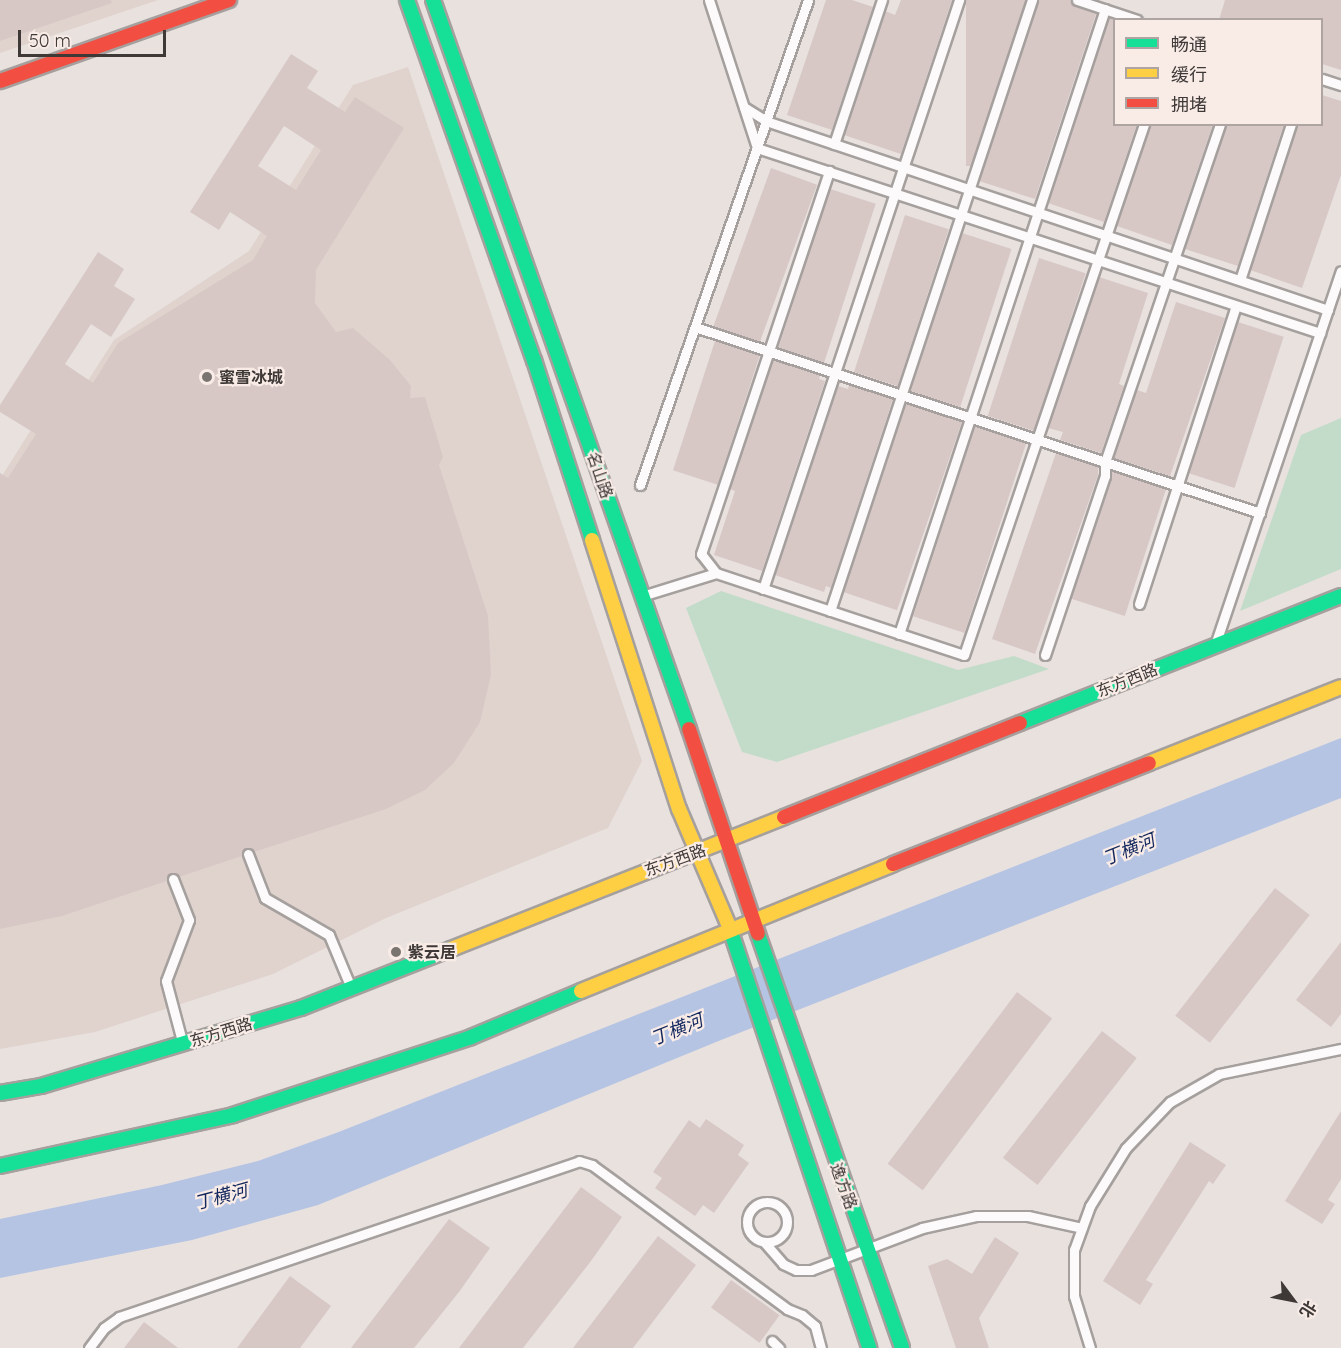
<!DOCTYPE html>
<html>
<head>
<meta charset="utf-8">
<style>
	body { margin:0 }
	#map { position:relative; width:1341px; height:1348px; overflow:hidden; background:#e8e1de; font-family:Quicksand,"Noto Sans SC",sans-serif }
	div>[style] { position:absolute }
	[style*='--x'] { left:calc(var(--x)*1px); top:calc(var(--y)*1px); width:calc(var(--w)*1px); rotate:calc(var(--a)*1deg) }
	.built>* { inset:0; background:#e0d3cd }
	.green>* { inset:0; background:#c3dcc9 }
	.water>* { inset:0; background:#b6c4e4 }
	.building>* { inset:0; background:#d7c8c6; transform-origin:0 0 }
	.roads { filter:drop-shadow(2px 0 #a5a09e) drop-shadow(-2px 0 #a5a09e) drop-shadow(0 2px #a5a09e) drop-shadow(0 -2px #a5a09e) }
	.lane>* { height:9px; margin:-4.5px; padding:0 4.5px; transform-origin:4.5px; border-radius:4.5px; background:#fcfafa }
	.lane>.ring { margin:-4.5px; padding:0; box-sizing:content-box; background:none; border:9px solid #fcfafa; border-radius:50% }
	.fast>* { height:14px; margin:-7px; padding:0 7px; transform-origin:7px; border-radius:7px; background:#16e098 }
	.slow>* { height:14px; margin:-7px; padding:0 7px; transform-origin:7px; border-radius:7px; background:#ffcf43 }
	.jam>* { height:14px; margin:-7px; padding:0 7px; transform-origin:7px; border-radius:7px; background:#f24e42 }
	.dots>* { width:16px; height:16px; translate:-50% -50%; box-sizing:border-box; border:3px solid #f9ece7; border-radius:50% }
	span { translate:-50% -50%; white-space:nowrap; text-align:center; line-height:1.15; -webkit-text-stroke:4.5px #f9ece7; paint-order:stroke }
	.poi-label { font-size:16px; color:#3e3937; font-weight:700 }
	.left { translate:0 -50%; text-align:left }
	.street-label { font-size:16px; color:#3e3937 }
	.water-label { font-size:18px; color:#12275d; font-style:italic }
	.legend { position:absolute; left:1113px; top:18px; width:210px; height:108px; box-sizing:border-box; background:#f9ece7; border:2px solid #aea4a1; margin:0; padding:8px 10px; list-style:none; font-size:18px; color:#3e3937 }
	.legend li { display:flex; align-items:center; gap:12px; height:30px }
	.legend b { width:30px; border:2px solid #aea4a1 }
	.north { position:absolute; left:1263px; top:1270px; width:60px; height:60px; -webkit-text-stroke:4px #f9ece7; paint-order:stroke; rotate:122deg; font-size:16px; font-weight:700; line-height:24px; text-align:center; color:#3e3937 }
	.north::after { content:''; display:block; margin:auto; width:21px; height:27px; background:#3e3937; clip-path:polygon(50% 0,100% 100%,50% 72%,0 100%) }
	.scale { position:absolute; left:18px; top:30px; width:148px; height:27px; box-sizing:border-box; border:3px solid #3e3937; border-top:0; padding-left:8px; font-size:18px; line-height:21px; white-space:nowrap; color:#3e3937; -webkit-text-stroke:4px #f9ece7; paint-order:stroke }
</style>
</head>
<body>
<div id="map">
	<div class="built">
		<i style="clip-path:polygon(0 0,158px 0,0 53px)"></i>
		<i style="clip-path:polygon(408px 67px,642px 761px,608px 828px,386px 918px,273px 974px,95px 1032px,0 1049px,0 479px,39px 417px,57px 429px,114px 340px,249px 251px,353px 85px)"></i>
	</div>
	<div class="green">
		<i style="clip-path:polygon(1341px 418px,1341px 569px,1240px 611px,1301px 435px)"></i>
		<i style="clip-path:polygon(721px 591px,958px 670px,1014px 656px,1049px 669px,777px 762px,742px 752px,686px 608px)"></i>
	</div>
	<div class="water">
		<i style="clip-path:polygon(1341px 738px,1341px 798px,721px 1040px,318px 1205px,192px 1240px,0 1278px,0 1219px,162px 1185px,258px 1161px,336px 1133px)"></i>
	</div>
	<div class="building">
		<i style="clip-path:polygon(0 0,111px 0,112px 3px,0 41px)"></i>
		<i style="clip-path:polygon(826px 0,852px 0,873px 7px,832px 130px,787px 115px)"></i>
		<i style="clip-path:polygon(901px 0,952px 0,901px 154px,844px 135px,885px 11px,895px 15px)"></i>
		<i style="left:966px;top:0;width:59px;height:166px"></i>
		<i style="clip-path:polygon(1039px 0,1070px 0,1074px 6px,1096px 14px,1035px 199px,979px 181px)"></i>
		<i style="clip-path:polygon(1225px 0,1341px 0,1341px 70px,1322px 64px,1322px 20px,1219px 20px)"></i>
		<i style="clip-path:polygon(1109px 18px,1114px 20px,1114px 124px,1137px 124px,1104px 222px,1048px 203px)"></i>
		<i style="clip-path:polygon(evenodd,291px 54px,318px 71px,307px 88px,345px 112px,355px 97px,404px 128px,316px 270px,315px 303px,336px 332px,353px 328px,390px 360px,411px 386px,410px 398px,425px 397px,443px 457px,439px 465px,488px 616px,491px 675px,480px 722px,454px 763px,425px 790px,386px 809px,254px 852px,246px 848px,242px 856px,179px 877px,171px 873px,167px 881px,62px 916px,0 929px,0 473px,8px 478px,36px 434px,0 412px,0 405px,98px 252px,124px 269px,114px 286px,135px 299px,111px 337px,91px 324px,65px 364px,93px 383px,118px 343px,253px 260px,267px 236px,230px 212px,219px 230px,190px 212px,291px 54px,284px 126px,321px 150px,296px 190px,258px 166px,284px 126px)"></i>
		<i style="clip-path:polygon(1322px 95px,1341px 101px,1341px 175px,1302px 288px,1250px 270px,1298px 124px,1322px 124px)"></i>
		<i style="clip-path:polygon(1151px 124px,1213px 124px,1172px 245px,1117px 226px)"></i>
		<i style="clip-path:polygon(1227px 124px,1284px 124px,1238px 266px,1185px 249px)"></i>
		<i style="left:771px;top:168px;width:49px;height:168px;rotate:20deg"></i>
		<i style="left:830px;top:189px;width:48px;height:167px;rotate:18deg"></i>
		<i style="left:905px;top:215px;width:46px;height:165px;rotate:18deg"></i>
		<i style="left:962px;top:233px;width:52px;height:166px;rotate:18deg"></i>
		<i style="left:1039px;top:258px;width:49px;height:166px;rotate:18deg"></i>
		<i style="clip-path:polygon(1099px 277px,1148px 293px,1119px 384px,1124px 386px,1101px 453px,1060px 440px,1063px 432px,1048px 428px)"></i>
		<i style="clip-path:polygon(1176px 302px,1225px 318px,1170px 476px,1114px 458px,1137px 390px,1146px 393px)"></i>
		<i style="left:1238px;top:322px;width:48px;height:159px;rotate:18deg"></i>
		<i style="left:715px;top:341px;width:47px;height:136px;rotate:18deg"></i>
		<i style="clip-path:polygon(773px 360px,820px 375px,819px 379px,825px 381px,762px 571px,714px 555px,735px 491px,730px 489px)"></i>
		<i style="clip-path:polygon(849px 385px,893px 399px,831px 588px,826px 586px,824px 592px,775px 575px,838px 386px,848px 389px)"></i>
		<i style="left:906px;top:403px;width:59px;height:199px;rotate:19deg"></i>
		<i style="left:975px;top:426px;width:54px;height:200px;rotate:18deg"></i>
		<i style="clip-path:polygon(1056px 453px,1098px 467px,1098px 475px,1035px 654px,992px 639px)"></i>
		<i style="left:1112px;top:471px;width:57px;height:134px;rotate:18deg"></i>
		<i style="left:1275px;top:888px;width:44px;height:162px;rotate:38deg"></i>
		<i style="clip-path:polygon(1341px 942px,1341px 1014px,1331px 1027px,1296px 1000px)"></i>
		<i style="left:1017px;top:992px;width:44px;height:215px;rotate:37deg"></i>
		<i style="left:1102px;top:1031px;width:44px;height:161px;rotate:38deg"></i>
		<i style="clip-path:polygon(1341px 1111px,1341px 1179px,1328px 1200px,1335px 1204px,1322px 1224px,1285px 1201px)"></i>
		<i style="clip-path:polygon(706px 1119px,744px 1145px,738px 1155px,749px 1163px,714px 1213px,703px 1205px,695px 1216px,655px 1188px,662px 1178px,653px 1172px,689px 1120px,700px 1128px)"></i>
		<i style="clip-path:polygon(1190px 1142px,1226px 1165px,1213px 1184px,1209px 1181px,1146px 1280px,1153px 1284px,1140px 1305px,1103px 1281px)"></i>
		<i style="clip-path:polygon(581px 1187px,622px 1217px,591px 1261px,523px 1348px,459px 1348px)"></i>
		<i style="clip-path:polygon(449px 1219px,490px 1248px,459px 1292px,414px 1348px,351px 1348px)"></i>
		<i style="clip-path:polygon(658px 1236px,696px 1265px,633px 1348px,573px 1348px)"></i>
		<i style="clip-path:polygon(995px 1237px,1019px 1253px,979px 1318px,989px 1348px,956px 1348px,928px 1266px,947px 1259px,972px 1274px)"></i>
		<i style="clip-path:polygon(290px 1276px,331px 1306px,300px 1348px,237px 1348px)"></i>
		<i style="left:731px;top:1280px;width:60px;height:34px;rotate:36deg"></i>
		<i style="clip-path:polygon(144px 1322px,178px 1348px,124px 1348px)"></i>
	</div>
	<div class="roads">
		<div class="lane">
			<i style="--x:709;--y:0;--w:156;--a:72"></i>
			<i style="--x:757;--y:148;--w:593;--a:18.19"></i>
			<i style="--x:1077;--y:0;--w:63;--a:18.4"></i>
			<i style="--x:1322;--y:79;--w:20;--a:18"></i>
			<i style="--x:744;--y:107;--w:26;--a:32"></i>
			<i style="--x:766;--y:121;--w:593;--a:18.59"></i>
			<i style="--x:834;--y:144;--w:152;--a:-71.6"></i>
			<i style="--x:1240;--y:280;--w:164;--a:-71.9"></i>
			<i style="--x:695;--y:327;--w:595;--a:18.22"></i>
			<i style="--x:640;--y:485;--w:513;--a:-70.89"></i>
			<i style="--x:716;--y:573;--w:24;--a:-128"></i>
			<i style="--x:701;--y:554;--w:404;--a:-71.5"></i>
			<i style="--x:763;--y:589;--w:621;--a:-71.59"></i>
			<i style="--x:645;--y:595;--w:74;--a:-17.2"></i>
			<i style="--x:716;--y:573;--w:261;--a:18.3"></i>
			<i style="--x:964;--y:655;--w:561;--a:-71.27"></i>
			<i style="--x:1139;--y:604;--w:313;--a:-72"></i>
			<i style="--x:830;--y:611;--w:644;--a:-71.71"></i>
			<i style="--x:899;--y:634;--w:658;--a:-71.76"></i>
			<i style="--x:1217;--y:639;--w:388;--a:-71.4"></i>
			<i style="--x:1045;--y:655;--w:189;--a:-71.5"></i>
			<i style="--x:1105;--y:476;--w:14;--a:-90"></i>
			<i style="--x:1105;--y:462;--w:357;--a:-71.2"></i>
			<i style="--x:248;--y:854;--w:47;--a:68.9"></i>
			<i style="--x:265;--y:898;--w:74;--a:30"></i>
			<i style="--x:329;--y:935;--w:52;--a:67.4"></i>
			<i style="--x:173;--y:879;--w:44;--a:68.7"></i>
			<i style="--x:189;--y:920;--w:65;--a:110.7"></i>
			<i style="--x:166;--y:981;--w:62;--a:75.1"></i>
			<i class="ring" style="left:747px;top:1202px;width:31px;height:31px"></i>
			<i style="--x:765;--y:1243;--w:28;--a:49"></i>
			<i style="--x:783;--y:1264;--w:14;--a:25"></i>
			<i style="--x:796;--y:1270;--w:15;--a:0"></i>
			<i style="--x:811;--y:1270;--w:119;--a:-20.7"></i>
			<i style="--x:922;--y:1228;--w:55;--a:-12.5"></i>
			<i style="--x:976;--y:1216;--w:52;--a:0"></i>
			<i style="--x:1028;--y:1216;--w:55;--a:12.5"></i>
			<i style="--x:772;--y:1341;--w:10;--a:45"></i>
			<i style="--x:89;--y:1348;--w:25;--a:-53"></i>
			<i style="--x:104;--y:1328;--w:19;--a:-36"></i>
			<i style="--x:119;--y:1317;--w:486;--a:-18.7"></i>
			<i style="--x:579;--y:1161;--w:14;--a:17"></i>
			<i style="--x:592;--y:1165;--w:242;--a:36.4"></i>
			<i style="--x:787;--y:1309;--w:16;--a:22"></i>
			<i style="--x:802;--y:1315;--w:17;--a:40"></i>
			<i style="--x:815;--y:1326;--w:23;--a:75"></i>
			<i style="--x:1090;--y:1348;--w:54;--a:-107.1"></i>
			<i style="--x:1074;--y:1296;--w:46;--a:-90"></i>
			<i style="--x:1074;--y:1250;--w:47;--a:-70"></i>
			<i style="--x:1090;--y:1206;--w:68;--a:-58.2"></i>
			<i style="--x:1126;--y:1148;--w:64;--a:-46.3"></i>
			<i style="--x:1170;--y:1102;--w:56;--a:-29.7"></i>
			<i style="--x:1219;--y:1074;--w:125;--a:-11.6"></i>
		</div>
		<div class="fast">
			<i style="--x:407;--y:0;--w:382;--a:70.6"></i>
			<i style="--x:534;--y:360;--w:189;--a:72.1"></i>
			<i style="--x:433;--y:0;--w:773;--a:70.65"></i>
			<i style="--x:1020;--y:723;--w:345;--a:-21.6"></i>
			<i style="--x:729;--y:926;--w:445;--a:71.6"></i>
			<i style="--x:758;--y:934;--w:438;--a:70.8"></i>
			<i style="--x:0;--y:1093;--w:42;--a:-9.7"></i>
			<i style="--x:41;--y:1086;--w:271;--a:-16.7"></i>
			<i style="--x:301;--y:1008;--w:161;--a:-21.5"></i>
			<i style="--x:0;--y:1166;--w:239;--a:-12.3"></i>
			<i style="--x:233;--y:1115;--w:250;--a:-18.1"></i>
			<i style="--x:471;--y:1037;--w:119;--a:-22.7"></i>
		</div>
		<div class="slow">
			<i style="--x:592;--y:540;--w:283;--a:72.1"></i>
			<i style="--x:679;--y:809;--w:127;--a:66.9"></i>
			<i style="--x:1149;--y:763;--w:206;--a:-21.6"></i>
			<i style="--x:451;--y:949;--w:358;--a:-21.6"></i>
			<i style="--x:581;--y:991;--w:337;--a:-22.1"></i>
		</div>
		<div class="jam">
			<i style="--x:0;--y:81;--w:243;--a:-19.5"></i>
			<i style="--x:689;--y:729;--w:216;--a:71.4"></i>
			<i style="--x:784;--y:817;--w:254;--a:-21.7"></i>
			<i style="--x:893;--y:864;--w:275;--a:-21.5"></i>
		</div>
	</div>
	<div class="dots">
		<i style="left:207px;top:377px;background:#7a7471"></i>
		<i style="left:396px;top:952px;background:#7a7471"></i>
	</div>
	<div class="poi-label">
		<span class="left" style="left:219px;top:377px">蜜雪冰城</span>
		<span class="left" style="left:408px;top:952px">紫云居</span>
	</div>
	<div class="street-label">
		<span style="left:600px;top:475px;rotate:71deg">名山路</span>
		<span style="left:1127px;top:680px;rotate:-22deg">东方西路</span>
		<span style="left:675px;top:860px;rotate:-20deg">东方西路</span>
		<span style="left:221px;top:1032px;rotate:-17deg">东方西路</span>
		<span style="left:844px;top:1186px;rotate:70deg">逸方路</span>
	</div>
	<div class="water-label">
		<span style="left:1129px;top:850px;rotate:-22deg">丁横河</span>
		<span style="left:677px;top:1030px;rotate:-22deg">丁横河</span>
		<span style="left:221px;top:1197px;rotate:-15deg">丁横河</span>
	</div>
	<ul class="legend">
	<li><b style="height:8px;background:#16e098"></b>畅通</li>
	<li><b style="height:8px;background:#ffcf43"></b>缓行</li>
	<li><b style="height:8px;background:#f24e42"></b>拥堵</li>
	</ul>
	<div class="north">北</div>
	<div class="scale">50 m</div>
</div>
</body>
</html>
